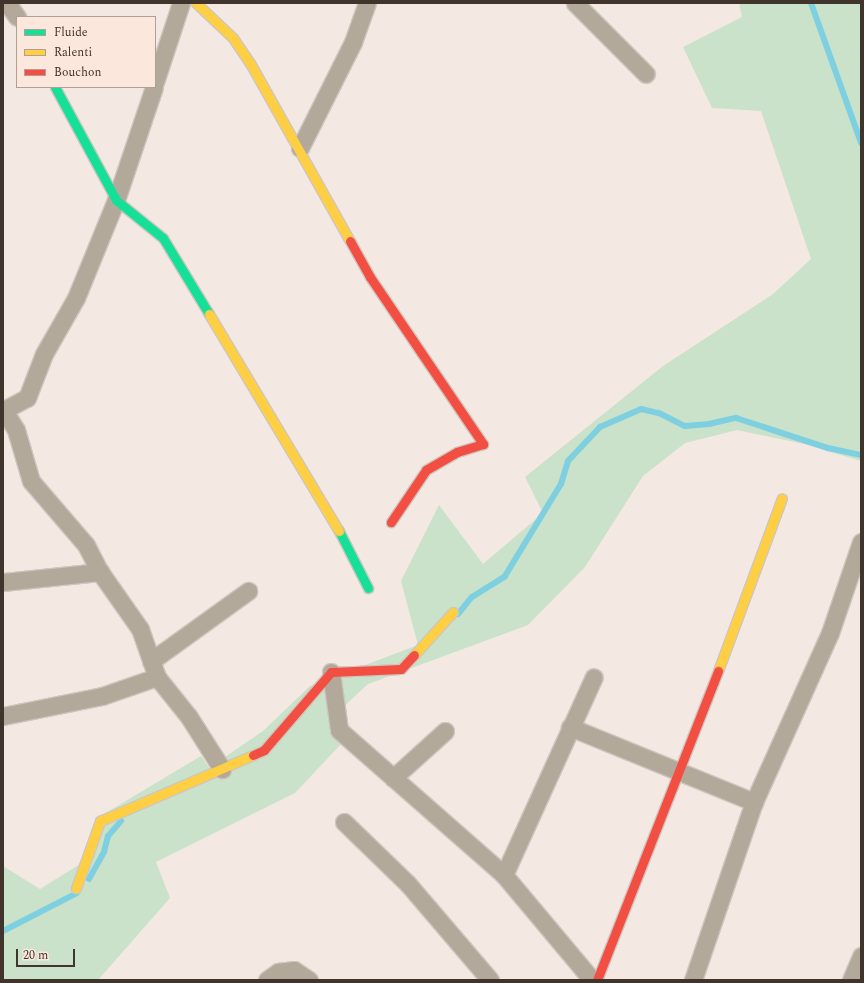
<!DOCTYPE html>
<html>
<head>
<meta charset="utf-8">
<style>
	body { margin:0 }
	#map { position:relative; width:864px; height:983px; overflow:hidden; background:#f4e9e2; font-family:Spectral,serif }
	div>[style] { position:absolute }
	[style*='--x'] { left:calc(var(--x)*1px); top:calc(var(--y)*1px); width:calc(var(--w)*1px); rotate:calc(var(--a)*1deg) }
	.green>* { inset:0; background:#c9e2c9 }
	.stream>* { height:6px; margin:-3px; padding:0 3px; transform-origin:3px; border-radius:3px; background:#7ed0e1 }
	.roads { filter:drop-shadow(1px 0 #cfc6bf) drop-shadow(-1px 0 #cfc6bf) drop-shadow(0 1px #cfc6bf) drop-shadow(0 -1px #cfc6bf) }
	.street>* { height:17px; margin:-8.5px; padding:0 8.5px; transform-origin:8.5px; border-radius:8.5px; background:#b3a99b }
	.fast>* { height:9px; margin:-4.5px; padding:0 4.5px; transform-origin:4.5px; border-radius:4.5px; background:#16e098 }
	.slow>* { height:9px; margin:-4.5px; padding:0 4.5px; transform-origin:4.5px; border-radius:4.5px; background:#ffcf43 }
	.jam>* { height:9px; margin:-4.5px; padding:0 4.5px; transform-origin:4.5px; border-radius:4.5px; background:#f24e42 }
	span { translate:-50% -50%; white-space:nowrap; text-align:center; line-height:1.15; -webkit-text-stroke:3px #fbe7db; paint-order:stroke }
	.frame { position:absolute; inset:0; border:4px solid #41342c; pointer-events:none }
	.legend { position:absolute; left:16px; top:16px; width:140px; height:72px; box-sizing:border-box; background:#fbe7db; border:1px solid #b19f95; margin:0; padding:5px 7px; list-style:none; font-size:12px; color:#41342c }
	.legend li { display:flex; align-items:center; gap:8px; height:20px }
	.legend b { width:20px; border:1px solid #b19f95 }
	.scale { position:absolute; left:16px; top:949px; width:59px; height:18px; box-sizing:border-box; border:2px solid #41342c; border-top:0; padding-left:5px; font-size:12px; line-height:14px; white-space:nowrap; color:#41342c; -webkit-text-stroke:3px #fbe7db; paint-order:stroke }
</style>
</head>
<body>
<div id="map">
	<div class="green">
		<i style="clip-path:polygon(739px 3px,861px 3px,861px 461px,804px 444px,737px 430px,685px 443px,643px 476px,585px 567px,528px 625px,368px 684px,338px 712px,342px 743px,295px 793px,156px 862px,170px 898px,98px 980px,3px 980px,3px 866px,40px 889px,93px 856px,104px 814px,201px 756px,209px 768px,263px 731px,310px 686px,418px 645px,401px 581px,439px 505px,483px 564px,543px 513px,525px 477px,663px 366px,773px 294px,811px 259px,761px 111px,712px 108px,683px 47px,742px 17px)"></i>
	</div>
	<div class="stream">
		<i style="--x:811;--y:3;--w:149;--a:70.3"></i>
		<i style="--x:458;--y:614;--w:22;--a:-51"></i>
		<i style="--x:472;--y:597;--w:39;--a:-32"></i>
		<i style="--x:505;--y:576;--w:108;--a:-58.7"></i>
		<i style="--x:561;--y:484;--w:24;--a:-73"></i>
		<i style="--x:568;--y:461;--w:47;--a:-46.7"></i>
		<i style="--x:600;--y:427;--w:45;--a:-23.7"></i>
		<i style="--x:641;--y:409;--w:18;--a:13"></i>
		<i style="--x:659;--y:413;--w:29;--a:27"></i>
		<i style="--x:685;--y:426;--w:24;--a:-5"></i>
		<i style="--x:709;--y:424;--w:28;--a:-13"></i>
		<i style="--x:736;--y:418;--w:97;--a:18.1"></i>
		<i style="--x:828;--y:448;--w:34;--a:12"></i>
		<i style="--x:89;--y:879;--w:31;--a:-61"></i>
		<i style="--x:104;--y:852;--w:16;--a:-76"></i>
		<i style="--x:108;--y:836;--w:20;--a:-49"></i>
		<i style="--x:3;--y:931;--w:83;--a:-27.2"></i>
	</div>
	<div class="roads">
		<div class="street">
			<i style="--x:7;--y:3;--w:17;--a:54"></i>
			<i style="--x:575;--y:3;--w:100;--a:45"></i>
			<i style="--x:155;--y:82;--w:83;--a:-71.8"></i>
			<i style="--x:300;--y:148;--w:119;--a:-63.4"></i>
			<i style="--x:353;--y:42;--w:41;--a:-70.3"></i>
			<i style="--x:3;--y:409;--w:25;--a:58"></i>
			<i style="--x:16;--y:430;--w:53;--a:73.6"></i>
			<i style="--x:31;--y:481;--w:84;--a:49.3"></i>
			<i style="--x:86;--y:545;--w:30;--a:63"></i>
			<i style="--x:100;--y:572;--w:70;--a:54.9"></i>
			<i style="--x:140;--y:629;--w:51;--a:70.5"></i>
			<i style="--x:157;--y:677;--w:51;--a:51.3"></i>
			<i style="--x:189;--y:717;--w:62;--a:57.6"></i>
			<i style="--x:4;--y:410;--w:26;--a:-28"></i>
			<i style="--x:27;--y:398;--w:47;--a:-68.9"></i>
			<i style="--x:44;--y:354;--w:64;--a:-60.3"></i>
			<i style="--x:76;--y:298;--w:106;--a:-67.8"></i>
			<i style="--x:116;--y:200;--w:119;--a:-71.4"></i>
			<i style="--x:3;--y:582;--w:98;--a:-5.9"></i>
			<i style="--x:151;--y:661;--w:120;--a:-35.8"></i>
			<i style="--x:331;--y:672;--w:59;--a:82.1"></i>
			<i style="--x:339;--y:730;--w:220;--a:41.3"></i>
			<i style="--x:504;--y:875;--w:137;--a:50"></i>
			<i style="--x:3;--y:716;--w:101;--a:-11.4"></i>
			<i style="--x:102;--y:696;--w:58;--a:-19.1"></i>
			<i style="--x:570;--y:727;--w:199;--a:22.2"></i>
			<i style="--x:393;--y:778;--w:70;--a:-42.1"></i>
			<i style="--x:344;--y:822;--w:89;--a:44.1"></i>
			<i style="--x:408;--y:884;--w:126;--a:49.5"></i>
			<i style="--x:504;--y:875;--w:217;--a:-65.6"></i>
			<i style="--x:267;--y:980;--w:14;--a:-36"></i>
			<i style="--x:278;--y:972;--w:16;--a:-7"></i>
			<i style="--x:294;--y:970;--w:18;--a:34"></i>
			<i style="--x:693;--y:980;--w:188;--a:-71.1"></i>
			<i style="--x:754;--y:802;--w:185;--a:-65.8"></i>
			<i style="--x:830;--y:633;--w:96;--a:-71.2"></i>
			<i style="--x:851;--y:980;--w:26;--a:-67"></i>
		</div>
		<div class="fast">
			<i style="--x:55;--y:87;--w:128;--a:61.6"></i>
			<i style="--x:116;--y:200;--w:60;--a:39"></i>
			<i style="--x:163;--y:238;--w:89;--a:58.8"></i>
			<i style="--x:339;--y:531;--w:64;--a:63"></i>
		</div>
		<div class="slow">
			<i style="--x:196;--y:3;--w:51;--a:43.4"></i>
			<i style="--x:233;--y:38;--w:30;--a:56"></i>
			<i style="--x:250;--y:63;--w:204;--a:60.7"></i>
			<i style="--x:209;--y:314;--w:253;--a:59.1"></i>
			<i style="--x:414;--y:655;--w:58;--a:-47.8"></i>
			<i style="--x:718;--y:671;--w:184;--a:-69.7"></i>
			<i style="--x:76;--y:888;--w:71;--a:-70.3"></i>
			<i style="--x:100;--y:821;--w:167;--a:-23.3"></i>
		</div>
		<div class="jam">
			<i style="--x:350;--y:241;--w:41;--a:60.9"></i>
			<i style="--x:370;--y:277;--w:202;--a:55.9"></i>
			<i style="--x:483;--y:444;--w:27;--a:163"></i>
			<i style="--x:457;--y:452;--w:36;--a:150"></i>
			<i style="--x:426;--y:470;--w:63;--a:123.9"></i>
			<i style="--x:253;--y:755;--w:12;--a:-24"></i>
			<i style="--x:264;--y:750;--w:103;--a:-49.3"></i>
			<i style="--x:331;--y:672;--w:70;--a:-2.5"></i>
			<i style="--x:401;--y:669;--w:19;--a:-47"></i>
			<i style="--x:597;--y:980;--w:332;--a:-68.6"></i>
		</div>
	</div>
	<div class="frame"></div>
	<ul class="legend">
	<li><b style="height:5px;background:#16e098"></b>Fluide</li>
	<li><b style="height:5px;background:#ffcf43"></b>Ralenti</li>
	<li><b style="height:5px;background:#f24e42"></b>Bouchon</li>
	</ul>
	<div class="scale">20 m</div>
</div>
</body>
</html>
